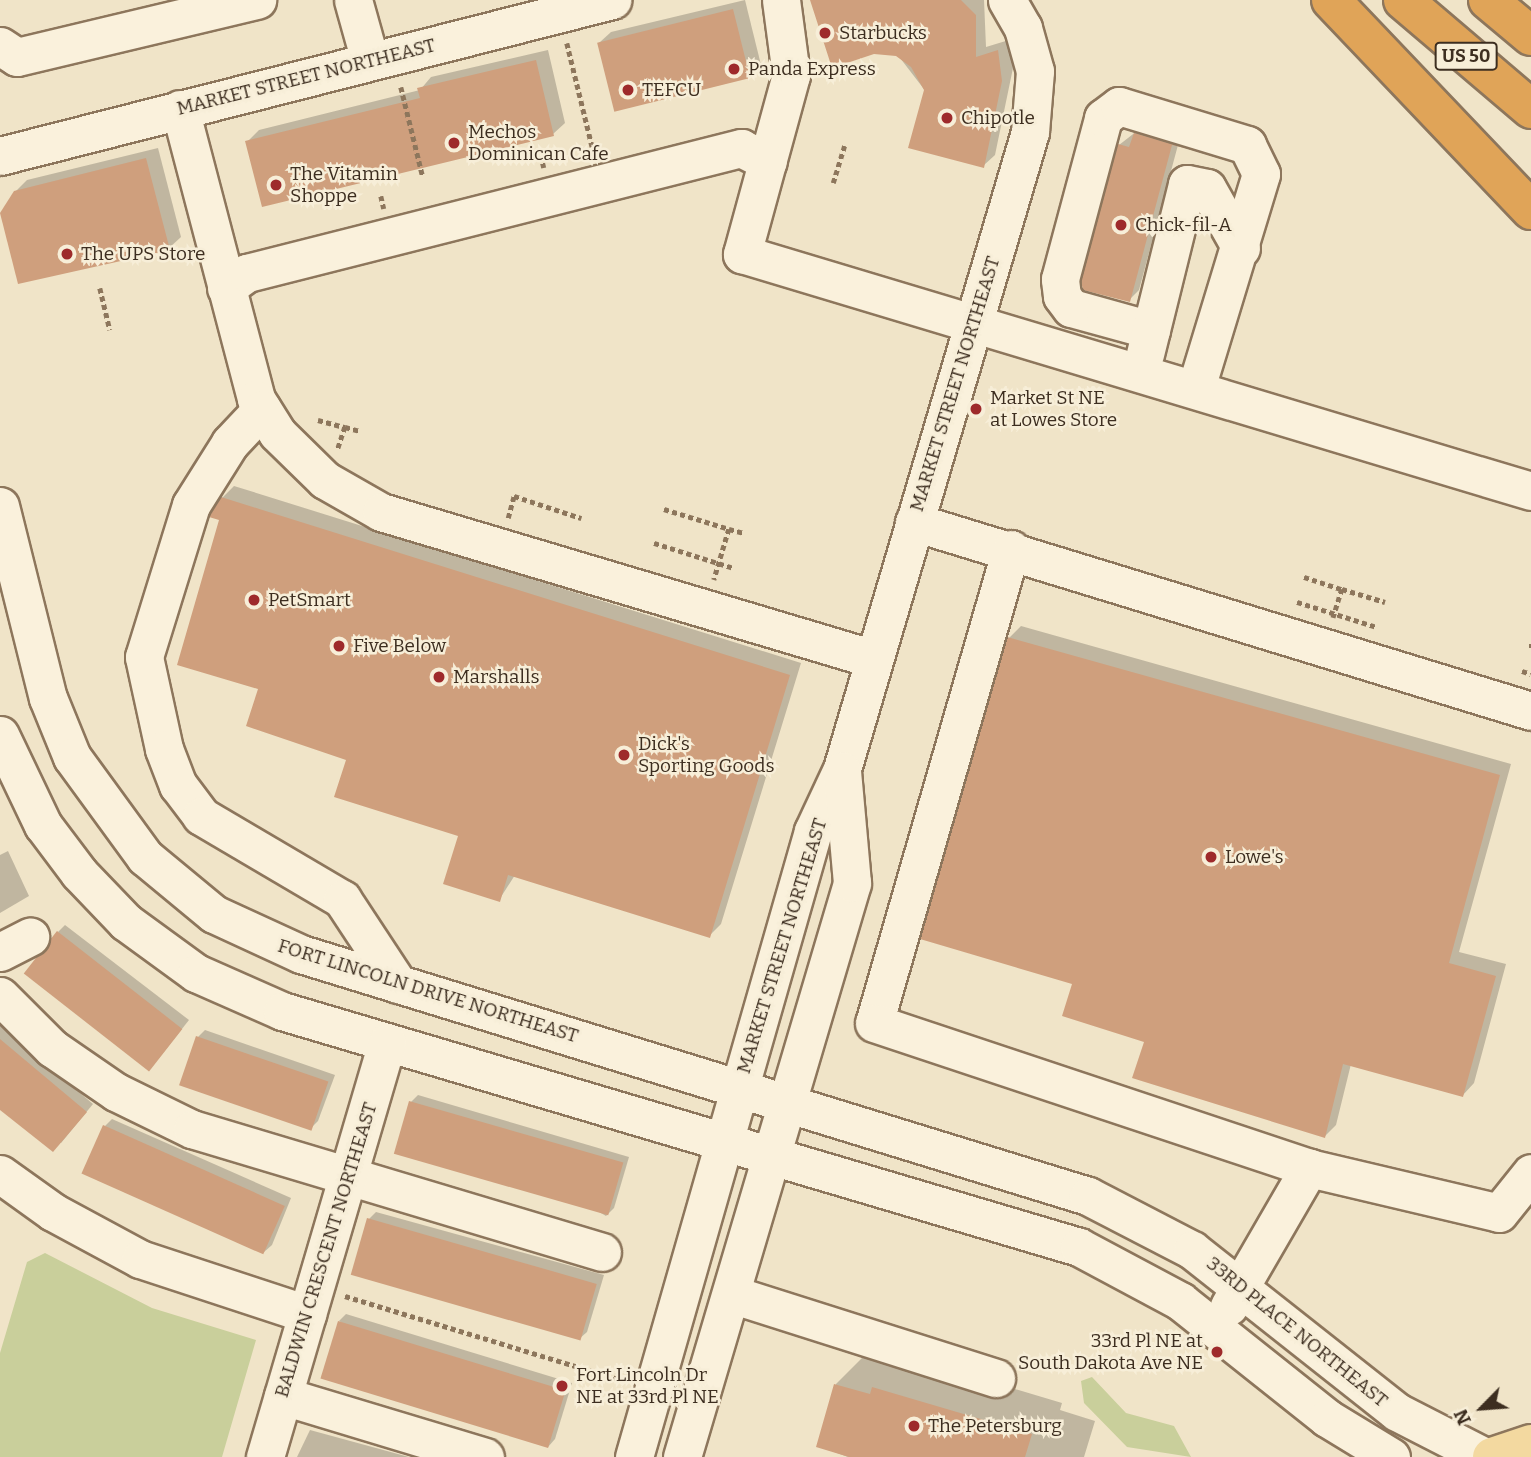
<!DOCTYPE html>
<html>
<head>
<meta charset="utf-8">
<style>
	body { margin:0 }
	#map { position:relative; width:1531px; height:1457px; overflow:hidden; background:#f0e4c8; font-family:Bitter,serif }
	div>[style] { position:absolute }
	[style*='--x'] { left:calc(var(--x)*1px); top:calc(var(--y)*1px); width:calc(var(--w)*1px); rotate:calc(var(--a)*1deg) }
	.green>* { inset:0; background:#c9cf9b }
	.shadow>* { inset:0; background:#0003 }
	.building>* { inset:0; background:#cf9f7d; transform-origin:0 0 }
	.path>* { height:4.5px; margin-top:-2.25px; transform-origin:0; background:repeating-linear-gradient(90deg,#8d765c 0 5px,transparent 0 8.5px) }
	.roads { filter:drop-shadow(2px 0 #8d765c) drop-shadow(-2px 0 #8d765c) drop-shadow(0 2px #8d765c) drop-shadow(0 -2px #8d765c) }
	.minor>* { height:37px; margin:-18.5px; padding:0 18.5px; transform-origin:18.5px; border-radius:18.5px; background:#faf1dc }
	.major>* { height:38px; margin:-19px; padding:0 19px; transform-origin:19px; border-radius:19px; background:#f3d9a0 }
	.highway>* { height:38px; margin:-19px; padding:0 19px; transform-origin:19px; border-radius:19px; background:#e0a458 }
	.dots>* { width:19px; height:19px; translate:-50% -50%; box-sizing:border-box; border:4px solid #f7eed8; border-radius:50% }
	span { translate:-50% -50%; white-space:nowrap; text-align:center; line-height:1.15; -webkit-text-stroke:5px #f7eed8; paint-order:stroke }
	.shield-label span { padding:2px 5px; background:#f7eed8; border:2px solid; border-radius:5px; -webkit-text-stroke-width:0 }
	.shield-label { font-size:18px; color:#3d2e20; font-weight:700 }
	.poi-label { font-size:19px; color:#3d2e20 }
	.left { translate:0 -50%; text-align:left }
	.right { translate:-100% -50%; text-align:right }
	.street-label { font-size:19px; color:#3d2e20 }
	.north { position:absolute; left:1447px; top:1373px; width:70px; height:70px; -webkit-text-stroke:5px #f7eed8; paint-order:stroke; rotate:245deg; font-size:19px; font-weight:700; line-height:28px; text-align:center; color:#3d2e20 }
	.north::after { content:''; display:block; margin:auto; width:24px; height:32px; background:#3d2e20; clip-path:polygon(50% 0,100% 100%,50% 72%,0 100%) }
</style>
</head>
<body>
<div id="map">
	<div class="green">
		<i style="clip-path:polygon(45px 1253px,152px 1308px,256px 1340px,222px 1457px,0 1457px,0 1353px,27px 1262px)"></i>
		<i style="clip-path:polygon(1092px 1377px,1126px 1413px,1174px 1426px,1191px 1457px,1127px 1447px,1084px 1403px,1081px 1381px)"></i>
	</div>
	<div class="shadow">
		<i style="clip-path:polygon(745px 0,761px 65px,749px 76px,599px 43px,611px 32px)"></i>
		<i style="clip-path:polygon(811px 0,984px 0,986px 47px,1009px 40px,1013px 68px,995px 155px,983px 166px,897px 54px)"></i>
		<i style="clip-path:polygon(548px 50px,565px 123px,553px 134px,247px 142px,259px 130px,420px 90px,431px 77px)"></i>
		<i style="clip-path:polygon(1146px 124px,1197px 139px,1189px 147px,1178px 145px,1139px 290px,1129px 300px,1119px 145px)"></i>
		<i style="clip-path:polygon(158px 148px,181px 237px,169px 248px,15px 192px,27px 180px)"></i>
		<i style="clip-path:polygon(234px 486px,801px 663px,721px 924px,709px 936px,515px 875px,499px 900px,461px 835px,260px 688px,221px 519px,222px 498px)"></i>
		<i style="clip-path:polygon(1021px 626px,1511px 764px,1459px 952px,1506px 964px,1474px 1083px,1463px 1095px,1351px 1064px,1336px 1125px,1325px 1136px,1146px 1041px,1074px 982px,1009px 638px)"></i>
		<i style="clip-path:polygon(8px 851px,29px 896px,0 913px,0 855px)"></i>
		<i style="clip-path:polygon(65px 925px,189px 1020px,159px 1058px,58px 932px)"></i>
		<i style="clip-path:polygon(0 1025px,93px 1104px,61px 1143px,0 1105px)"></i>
		<i style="clip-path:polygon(205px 1030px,335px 1075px,318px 1121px,311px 1128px,198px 1037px)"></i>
		<i style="clip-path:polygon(418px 1095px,629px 1157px,614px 1208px,606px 1216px,411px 1102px)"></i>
		<i style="clip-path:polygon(112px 1119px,291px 1198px,272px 1245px,264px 1252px,105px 1126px)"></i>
		<i style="clip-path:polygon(376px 1212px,604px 1275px,587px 1332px,579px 1339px,369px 1219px)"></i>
		<i style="clip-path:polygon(346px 1314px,572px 1383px,555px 1439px,548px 1447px,339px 1321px)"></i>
		<i style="clip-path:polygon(867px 1353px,904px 1356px,1062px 1403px,1060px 1410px,1095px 1421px,1084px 1457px,848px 1457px,818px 1446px,836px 1384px)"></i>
		<i style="clip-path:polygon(310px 1430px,409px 1457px,297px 1457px)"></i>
	</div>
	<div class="building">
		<i style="clip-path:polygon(810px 0,961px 0,976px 15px,976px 57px,998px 50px,1002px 81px,984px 168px,908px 148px,924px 90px,911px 67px,896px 56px,874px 54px,832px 68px)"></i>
		<i style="left:733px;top:9px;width:71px;height:140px;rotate:76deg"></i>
		<i style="clip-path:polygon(536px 60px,554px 136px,262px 207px,245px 141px,420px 98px,417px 88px)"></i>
		<i style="clip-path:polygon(1134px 133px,1189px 149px,1172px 145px,1130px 302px,1083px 290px,1081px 281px,1118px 144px,1129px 147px)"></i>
		<i style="clip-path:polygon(146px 158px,170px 250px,18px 284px,0 213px,14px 191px)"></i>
		<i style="clip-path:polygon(221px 497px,790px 675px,710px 938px,508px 875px,500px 902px,443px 884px,458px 836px,334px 797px,346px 760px,246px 726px,258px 689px,177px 665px,219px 520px,209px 517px)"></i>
		<i style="clip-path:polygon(1007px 637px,1500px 775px,1449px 963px,1496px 976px,1463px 1097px,1343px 1064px,1325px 1138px,1132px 1078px,1144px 1042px,1062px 1016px,1072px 984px,920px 939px)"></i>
		<i style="left:57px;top:931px;width:159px;height:54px;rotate:38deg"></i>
		<i style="left:196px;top:1036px;width:140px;height:52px;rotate:19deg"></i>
		<i style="clip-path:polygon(0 1039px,87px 1112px,53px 1152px,0 1110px)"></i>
		<i style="left:409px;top:1101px;width:223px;height:55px;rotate:16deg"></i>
		<i style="left:103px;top:1125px;width:199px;height:53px;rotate:24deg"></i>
		<i style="left:367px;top:1218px;width:239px;height:59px;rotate:16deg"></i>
		<i style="left:338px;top:1321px;width:238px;height:60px;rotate:17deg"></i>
		<i style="clip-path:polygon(834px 1384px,870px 1394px,872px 1387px,1032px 1434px,1025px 1457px,849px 1457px,816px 1447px)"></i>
	</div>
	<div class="path">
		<i style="--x:567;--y:43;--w:114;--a:76.3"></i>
		<i style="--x:401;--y:87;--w:93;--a:76.3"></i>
		<i style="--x:541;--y:155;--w:13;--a:77"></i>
		<i style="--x:833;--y:183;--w:39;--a:-73"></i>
		<i style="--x:381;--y:196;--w:13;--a:77"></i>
		<i style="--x:100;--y:288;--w:43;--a:76.6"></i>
		<i style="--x:318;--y:420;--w:28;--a:15"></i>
		<i style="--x:345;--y:427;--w:23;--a:108"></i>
		<i style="--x:345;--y:427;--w:16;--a:15"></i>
		<i style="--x:664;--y:509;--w:68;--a:17.1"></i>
		<i style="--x:729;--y:529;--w:53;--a:106.4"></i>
		<i style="--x:508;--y:518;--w:23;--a:-75"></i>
		<i style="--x:514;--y:496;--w:71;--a:18.2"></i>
		<i style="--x:729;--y:529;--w:16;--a:15"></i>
		<i style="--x:654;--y:543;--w:84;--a:17.4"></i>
		<i style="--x:1304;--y:577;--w:40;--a:18"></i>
		<i style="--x:1342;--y:589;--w:30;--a:107"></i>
		<i style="--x:1342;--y:589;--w:45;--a:16.8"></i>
		<i style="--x:1297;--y:602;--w:84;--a:17.4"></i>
		<i style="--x:1529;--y:646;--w:2;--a:0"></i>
		<i style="--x:1522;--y:671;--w:9;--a:18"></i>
		<i style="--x:345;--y:1296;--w:286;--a:16.9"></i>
	</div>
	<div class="roads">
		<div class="minor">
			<i style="--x:353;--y:0;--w:63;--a:74.4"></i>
			<i style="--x:781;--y:0;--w:76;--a:82.4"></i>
			<i style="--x:791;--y:75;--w:186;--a:105.3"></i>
			<i style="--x:742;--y:254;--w:824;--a:16.72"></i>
			<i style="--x:0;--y:46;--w:20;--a:33"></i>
			<i style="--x:17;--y:57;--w:247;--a:-13.4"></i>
			<i style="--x:180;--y:109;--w:300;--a:75.3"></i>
			<i style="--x:256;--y:399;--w:40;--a:58"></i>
			<i style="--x:277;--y:433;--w:67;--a:44.4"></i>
			<i style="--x:325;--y:480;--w:64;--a:29.7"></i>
			<i style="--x:381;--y:512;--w:514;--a:16.6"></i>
			<i style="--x:0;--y:156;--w:632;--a:-14.3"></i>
			<i style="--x:226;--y:288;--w:26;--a:-36"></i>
			<i style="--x:247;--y:273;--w:510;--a:-14.2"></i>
			<i style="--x:741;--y:148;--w:30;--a:27"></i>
			<i style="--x:1151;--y:330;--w:83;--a:-164.6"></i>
			<i style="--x:1071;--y:308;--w:15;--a:-127"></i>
			<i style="--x:1062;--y:296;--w:17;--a:-97"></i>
			<i style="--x:1060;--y:279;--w:167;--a:-75"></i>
			<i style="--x:1103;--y:118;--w:20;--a:-37"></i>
			<i style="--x:1119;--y:106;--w:134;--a:16.9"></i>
			<i style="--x:1247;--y:145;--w:32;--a:64"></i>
			<i style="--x:1261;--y:174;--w:224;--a:106.9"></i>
			<i style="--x:1145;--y:354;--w:175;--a:-76.1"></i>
			<i style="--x:1187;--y:184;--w:20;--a:11"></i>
			<i style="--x:1207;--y:188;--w:69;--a:60.5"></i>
			<i style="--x:262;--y:409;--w:47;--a:133.3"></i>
			<i style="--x:230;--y:443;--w:73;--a:122.2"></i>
			<i style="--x:191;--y:505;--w:159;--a:107.2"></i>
			<i style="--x:144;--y:657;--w:94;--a:77.7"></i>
			<i style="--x:164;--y:749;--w:39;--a:69"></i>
			<i style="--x:178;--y:785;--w:39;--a:53"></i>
			<i style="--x:201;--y:816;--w:164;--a:30.5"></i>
			<i style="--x:342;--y:899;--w:102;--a:56.6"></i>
			<i style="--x:0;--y:506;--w:198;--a:76"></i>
			<i style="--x:48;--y:698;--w:64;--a:67.9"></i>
			<i style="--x:72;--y:757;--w:124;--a:53.9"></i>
			<i style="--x:145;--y:857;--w:89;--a:39.6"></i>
			<i style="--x:214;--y:914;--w:96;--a:24.7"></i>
			<i style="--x:301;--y:954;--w:823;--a:17.09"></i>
			<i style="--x:1088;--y:1196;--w:117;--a:27.4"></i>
			<i style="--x:1192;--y:1250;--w:261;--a:38.3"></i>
			<i style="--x:1397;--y:1412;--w:99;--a:27.1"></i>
			<i style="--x:914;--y:522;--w:645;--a:17.03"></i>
			<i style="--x:1011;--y:549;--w:493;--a:106.1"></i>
			<i style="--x:874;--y:1023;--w:459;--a:18.4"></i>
			<i style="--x:1309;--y:1168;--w:195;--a:13.3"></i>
			<i style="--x:1499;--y:1213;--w:51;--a:-51.3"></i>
			<i style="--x:0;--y:735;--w:100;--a:64.5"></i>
			<i style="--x:43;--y:825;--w:60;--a:53.1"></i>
			<i style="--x:79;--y:873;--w:68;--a:46.2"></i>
			<i style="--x:126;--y:922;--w:87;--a:36.1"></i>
			<i style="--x:196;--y:973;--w:94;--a:23.8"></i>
			<i style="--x:282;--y:1011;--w:831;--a:16.49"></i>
			<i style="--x:1079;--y:1247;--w:115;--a:28.1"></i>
			<i style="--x:1180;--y:1301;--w:188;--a:38.5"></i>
			<i style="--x:1327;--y:1418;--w:75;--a:31.4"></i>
			<i style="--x:0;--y:952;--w:34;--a:-27"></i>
			<i style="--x:0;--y:996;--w:74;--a:45"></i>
			<i style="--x:52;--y:1048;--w:78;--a:34.5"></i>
			<i style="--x:116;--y:1092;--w:85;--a:26"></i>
			<i style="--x:192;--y:1129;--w:428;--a:16.7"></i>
			<i style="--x:0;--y:1174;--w:65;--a:35.6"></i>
			<i style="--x:53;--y:1212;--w:99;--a:28.4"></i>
			<i style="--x:140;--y:1259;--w:176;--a:18.2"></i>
			<i style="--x:734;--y:1295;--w:275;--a:17.6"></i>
			<i style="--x:1229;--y:1306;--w:160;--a:-59.9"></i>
			<i style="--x:283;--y:1396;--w:211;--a:16.8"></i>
			<i style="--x:265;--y:1457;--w:432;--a:-73.6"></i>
			<i style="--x:634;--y:1457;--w:651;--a:-74.04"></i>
			<i style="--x:813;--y:831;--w:68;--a:-64.9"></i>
			<i style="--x:842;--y:769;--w:664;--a:-73.56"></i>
			<i style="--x:1030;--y:132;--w:61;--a:-85.3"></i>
			<i style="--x:1035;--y:71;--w:45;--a:-105.6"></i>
			<i style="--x:1023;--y:28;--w:32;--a:-120"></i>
			<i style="--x:682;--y:1457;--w:599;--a:-73.5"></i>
			<i style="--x:852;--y:883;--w:113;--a:-95.1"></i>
		</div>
		<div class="major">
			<i style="--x:1492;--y:1457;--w:41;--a:-18.4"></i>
		</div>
		<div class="highway">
			<i style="--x:1331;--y:0;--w:290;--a:46.4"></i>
			<i style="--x:1403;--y:0;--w:168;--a:40.4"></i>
			<i style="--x:1488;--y:0;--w:56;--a:39.9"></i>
		</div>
	</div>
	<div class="dots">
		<i style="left:825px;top:33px;background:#9e2a2b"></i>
		<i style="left:734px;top:69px;background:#9e2a2b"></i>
		<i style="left:628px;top:90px;background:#9e2a2b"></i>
		<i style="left:947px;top:118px;background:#9e2a2b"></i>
		<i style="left:454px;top:143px;background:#9e2a2b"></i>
		<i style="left:276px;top:185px;background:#9e2a2b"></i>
		<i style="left:1121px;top:225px;background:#9e2a2b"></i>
		<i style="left:67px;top:254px;background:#9e2a2b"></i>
		<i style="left:976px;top:409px;background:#9e2a2b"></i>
		<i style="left:254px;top:600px;background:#9e2a2b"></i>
		<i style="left:339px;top:646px;background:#9e2a2b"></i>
		<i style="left:439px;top:677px;background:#9e2a2b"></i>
		<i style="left:624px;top:755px;background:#9e2a2b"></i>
		<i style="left:1211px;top:857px;background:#9e2a2b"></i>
		<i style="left:1217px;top:1352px;background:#9e2a2b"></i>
		<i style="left:562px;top:1386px;background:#9e2a2b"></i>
		<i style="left:914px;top:1426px;background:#9e2a2b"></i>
	</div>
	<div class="shield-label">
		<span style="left:1466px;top:56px">US 50</span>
	</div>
	<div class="poi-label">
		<span class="left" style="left:839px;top:33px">Starbucks</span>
		<span class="left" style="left:748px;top:69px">Panda Express</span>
		<span class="left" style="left:642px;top:90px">TEFCU</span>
		<span class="left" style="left:961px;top:118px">Chipotle</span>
		<span class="left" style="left:468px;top:143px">Mechos<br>Dominican Cafe</span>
		<span class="left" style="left:290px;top:185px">The Vitamin<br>Shoppe</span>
		<span class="left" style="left:1135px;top:225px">Chick-fil-A</span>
		<span class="left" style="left:81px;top:254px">The UPS Store</span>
		<span class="left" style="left:990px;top:409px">Market St NE<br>at Lowes Store</span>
		<span class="left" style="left:268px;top:600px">PetSmart</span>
		<span class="left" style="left:353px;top:646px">Five Below</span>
		<span class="left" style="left:453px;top:677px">Marshalls</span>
		<span class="left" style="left:638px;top:755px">Dick's<br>Sporting Goods</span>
		<span class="left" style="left:1225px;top:857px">Lowe's</span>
		<span class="right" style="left:1203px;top:1352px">33rd Pl NE at<br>South Dakota Ave NE</span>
		<span class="left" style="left:576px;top:1386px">Fort Lincoln Dr<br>NE at 33rd Pl NE</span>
		<span class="left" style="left:928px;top:1426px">The Petersburg</span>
	</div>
	<div class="street-label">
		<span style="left:306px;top:77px;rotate:-14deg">MARKET STREET NORTHEAST</span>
		<span style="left:955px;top:384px;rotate:-73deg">MARKET STREET NORTHEAST</span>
		<span style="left:782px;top:946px;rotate:-73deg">MARKET STREET NORTHEAST</span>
		<span style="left:428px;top:991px;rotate:17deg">FORT LINCOLN DRIVE NORTHEAST</span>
		<span style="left:326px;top:1250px;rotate:-73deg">BALDWIN CRESCENT NORTHEAST</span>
		<span style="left:1297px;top:1332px;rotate:39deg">33RD PLACE NORTHEAST</span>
	</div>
	<div class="north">N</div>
</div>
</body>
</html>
